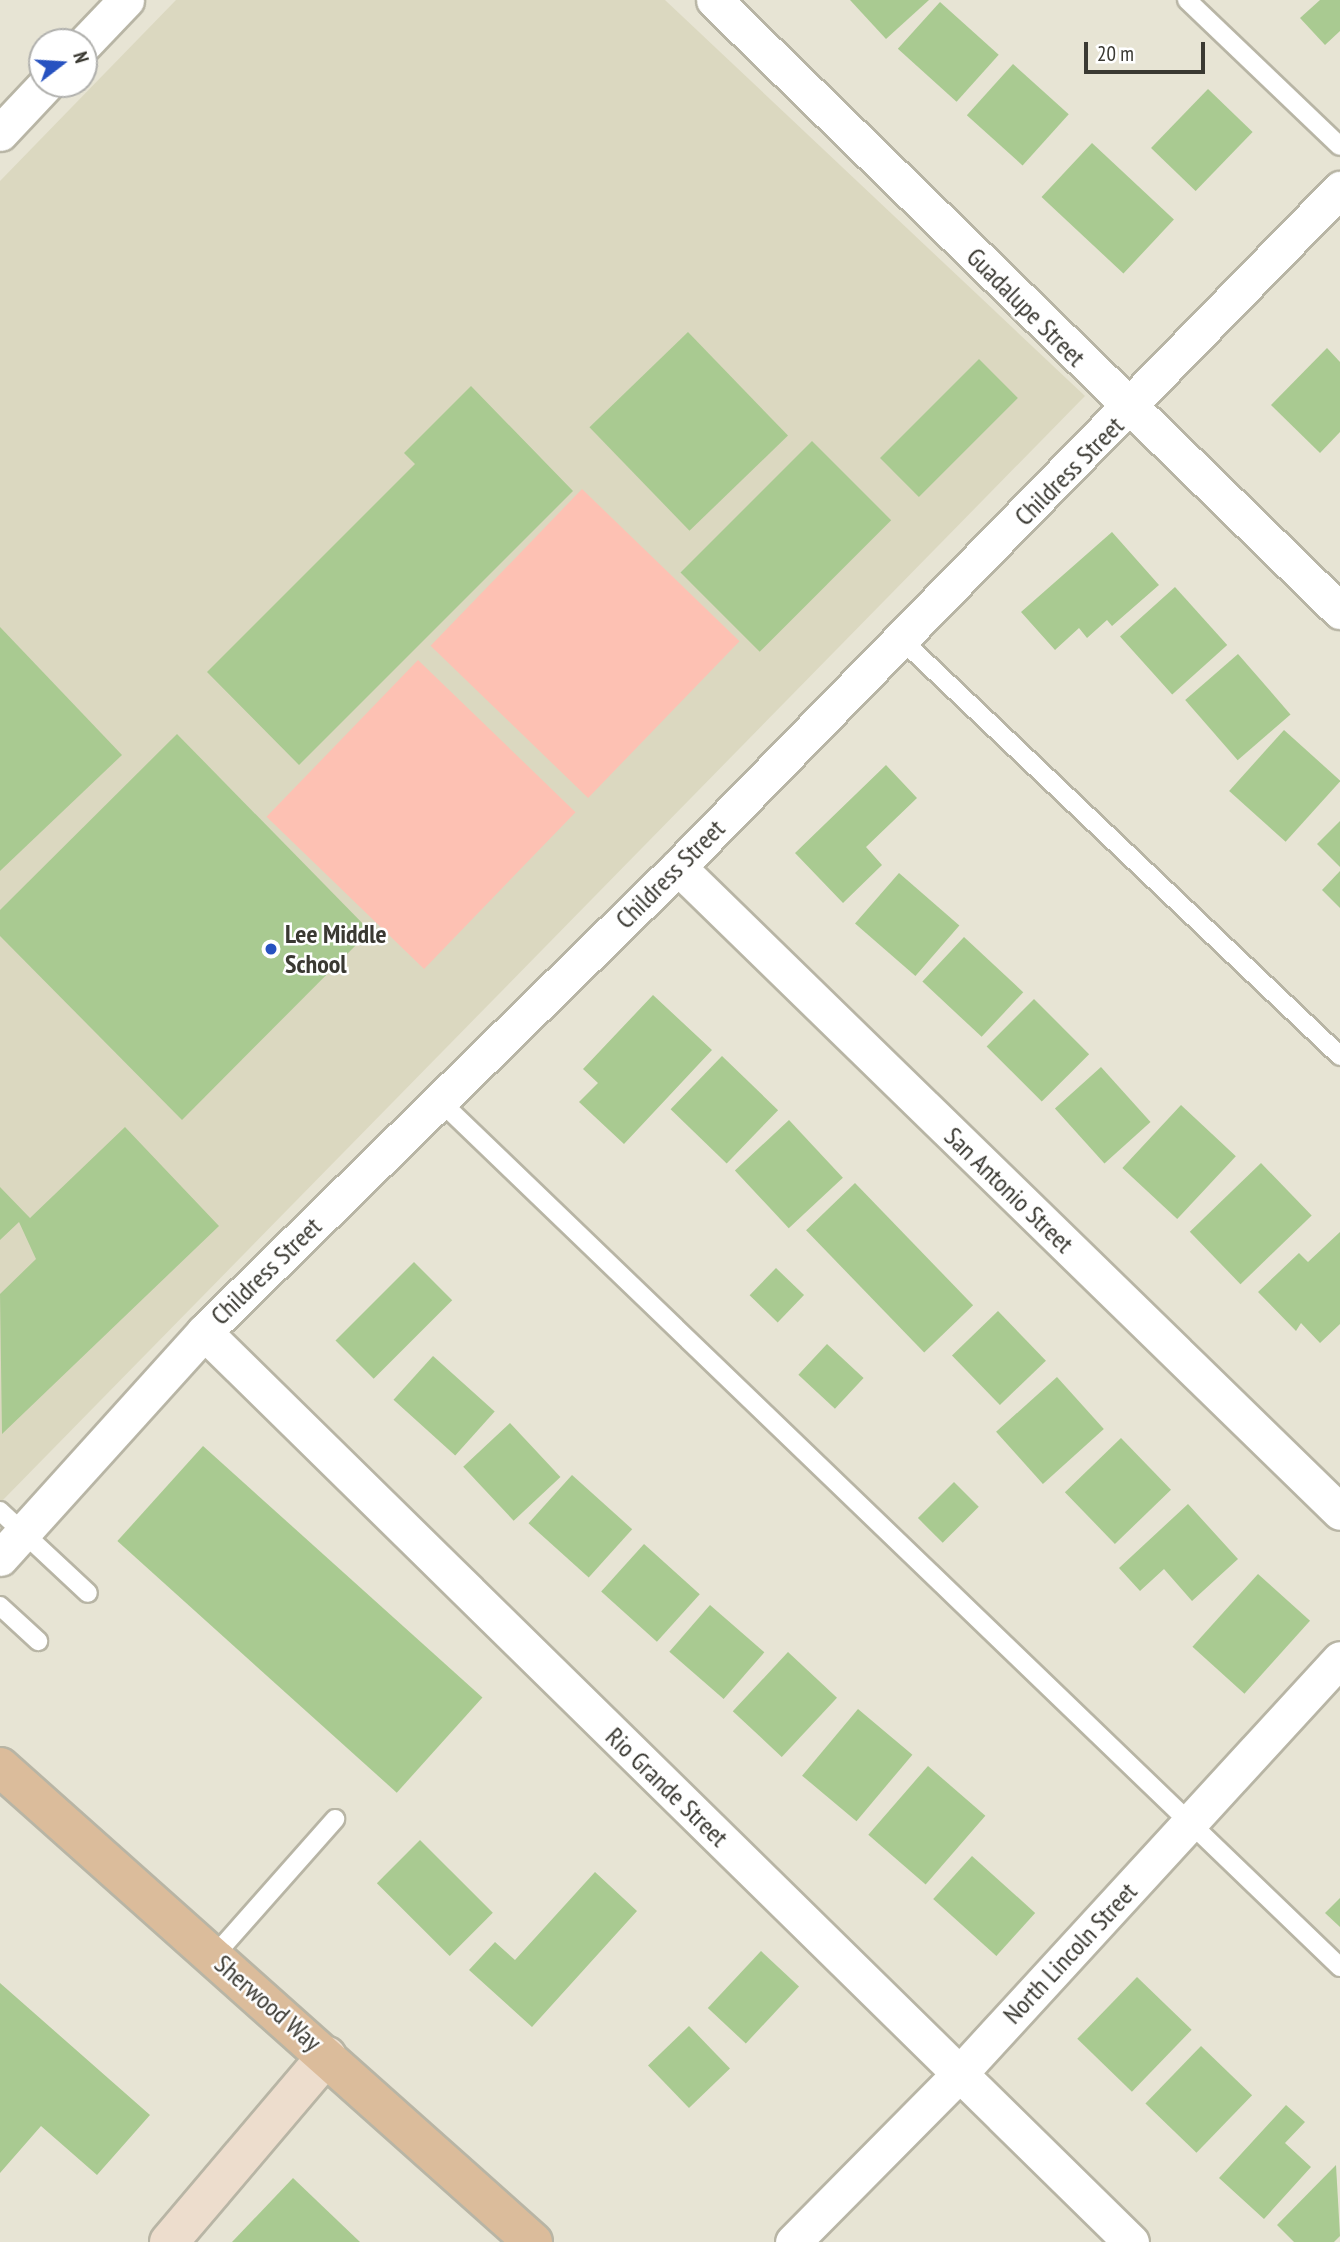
<!DOCTYPE html>
<html>
<head>
<meta charset="utf-8">
<style>
	body { margin:0 }
	#map { position:relative; width:1340px; height:2242px; overflow:hidden; background:#e7e4d4; font-family:"PT Sans Narrow",sans-serif }
	div>[style] { position:absolute }
	[style*='--x'] { left:calc(var(--x)*1px); top:calc(var(--y)*1px); width:calc(var(--w)*1px); rotate:calc(var(--a)*1deg) }
	.built>* { inset:0; background:#dbd8c0 }
	.green>* { inset:0; background:#fdc1b3; transform-origin:0 0 }
	.building>* { inset:0; background:#a9ca91; transform-origin:0 0 }
	.roads { filter:drop-shadow(2px 0 #b8b5a5) drop-shadow(-2px 0 #b8b5a5) drop-shadow(0 2px #b8b5a5) drop-shadow(0 -2px #b8b5a5) }
	.lane>* { height:18px; margin:-9px; padding:0 9px; transform-origin:9px; border-radius:9px; background:#fff }
	.street>* { height:35px; margin:-17.5px; padding:0 17.5px; transform-origin:17.5px; border-radius:17.5px; background:#fff }
	.secondary>* { height:38px; margin:-19px; padding:0 19px; transform-origin:19px; border-radius:19px; background:#edddcd }
	.primary>* { height:38px; margin:-19px; padding:0 19px; transform-origin:19px; border-radius:19px; background:#dbbc9b }
	.dots>* { width:19px; height:19px; translate:-50% -50%; box-sizing:border-box; border:4px solid #fff; border-radius:50% }
	span { translate:-50% -50%; white-space:nowrap; text-align:center; line-height:1.15; -webkit-text-stroke:5px #fff; paint-order:stroke }
	.street-label { font-size:26px; color:#3a3932 }
	.poi-label { font-size:26px; color:#3a3932; font-weight:700 }
	.left { translate:0 -50%; text-align:left }
	.north { position:absolute; left:28px; top:28px; width:70px; height:70px; box-sizing:border-box; background:#fff; border:2px solid #b0b0ad; border-radius:50%; rotate:73deg; font-size:19px; font-weight:700; line-height:28px; text-align:center; color:#3a3932 }
	.north::after { content:''; display:block; margin:auto; width:24px; height:32px; background:#2752c0; clip-path:polygon(50% 0,100% 100%,50% 72%,0 100%) }
	.scale { position:absolute; left:1084px; top:42px; width:121px; height:32px; box-sizing:border-box; border:4px solid #3a3932; border-top:0; padding-left:9px; font-size:21px; line-height:24px; white-space:nowrap; color:#3a3932; -webkit-text-stroke:5px #fff; paint-order:stroke }
</style>
</head>
<body>
<div id="map">
	<div class="built">
		<i style="clip-path:polygon(176px 0,665px 0,1085px 396px,0 1503px,0 181px)"></i>
	</div>
	<div class="green">
		<i style="left:582px;top:489px;width:219px;height:218px;rotate:44deg"></i>
		<i style="left:418px;top:660px;width:219px;height:218px;rotate:44deg"></i>
	</div>
	<div class="building">
		<i style="clip-path:polygon(850px 0,929px 0,886px 39px)"></i>
		<i style="clip-path:polygon(1320px 0,1340px 0,1340px 31px,1325px 45px,1300px 18px)"></i>
		<i style="left:940px;top:2px;width:79px;height:63px;rotate:42deg"></i>
		<i style="left:1013px;top:64px;width:75px;height:69px;rotate:42deg"></i>
		<i style="left:1208px;top:89px;width:62px;height:82px;rotate:44deg"></i>
		<i style="left:1092px;top:143px;width:112px;height:74px;rotate:43deg"></i>
		<i style="left:688px;top:332px;width:144px;height:137px;rotate:46deg"></i>
		<i style="clip-path:polygon(1327px 348px,1340px 362px,1340px 432px,1320px 453px,1271px 405px)"></i>
		<i style="left:979px;top:359px;width:55px;height:140px;rotate:45deg"></i>
		<i style="clip-path:polygon(471px 386px,573px 491px,299px 765px,207px 672px,415px 464px,404px 453px)"></i>
		<i style="left:812px;top:441px;width:112px;height:186px;rotate:45deg"></i>
		<i style="clip-path:polygon(1112px 532px,1159px 585px,1112px 626px,1107px 620px,1087px 638px,1079px 628px,1055px 650px,1021px 612px)"></i>
		<i style="left:1175px;top:587px;width:78px;height:74px;rotate:48deg"></i>
		<i style="clip-path:polygon(0 627px,122px 755px,0 871px)"></i>
		<i style="left:1238px;top:654px;width:80px;height:70px;rotate:49deg"></i>
		<i style="left:1284px;top:730px;width:76px;height:82px;rotate:42deg"></i>
		<i style="clip-path:polygon(177px 734px,370px 931px,182px 1120px,0 936px,0 910px)"></i>
		<i style="clip-path:polygon(886px 765px,917px 798px,866px 847px,882px 865px,843px 903px,795px 853px)"></i>
		<i style="clip-path:polygon(1340px 821px,1340px 867px,1317px 844px)"></i>
		<i style="clip-path:polygon(1340px 871px,1340px 908px,1322px 890px)"></i>
		<i style="left:899px;top:873px;width:80px;height:67px;rotate:41deg"></i>
		<i style="left:964px;top:937px;width:81px;height:61px;rotate:43deg"></i>
		<i style="clip-path:polygon(653px 995px,712px 1050px,624px 1144px,579px 1102px,598px 1083px,583px 1069px)"></i>
		<i style="left:1034px;top:999px;width:78px;height:67px;rotate:45deg"></i>
		<i style="left:722px;top:1056px;width:78px;height:74px;rotate:44deg"></i>
		<i style="left:1101px;top:1067px;width:74px;height:62px;rotate:48deg"></i>
		<i style="left:1181px;top:1105px;width:75px;height:86px;rotate:43deg"></i>
		<i style="left:789px;top:1120px;width:79px;height:74px;rotate:47deg"></i>
		<i style="clip-path:polygon(125px 1127px,219px 1226px,2px 1434px,0 1294px,36px 1259px,19px 1222px,0 1240px,0 1187px,30px 1218px)"></i>
		<i style="left:1261px;top:1163px;width:73px;height:99px;rotate:46deg"></i>
		<i style="left:855px;top:1183px;width:170px;height:68px;rotate:46deg"></i>
		<i style="clip-path:polygon(1340px 1232px,1340px 1324px,1320px 1343px,1301px 1323px,1296px 1331px,1258px 1292px,1299px 1253px,1308px 1262px)"></i>
		<i style="left:414px;top:1262px;width:54px;height:111px;rotate:45deg"></i>
		<i style="left:776px;top:1268px;width:39px;height:38px;rotate:44deg"></i>
		<i style="left:998px;top:1311px;width:69px;height:64px;rotate:46deg"></i>
		<i style="left:827px;top:1344px;width:50px;height:42px;rotate:43deg"></i>
		<i style="left:433px;top:1356px;width:83px;height:59px;rotate:42deg"></i>
		<i style="left:1057px;top:1377px;width:70px;height:82px;rotate:48deg"></i>
		<i style="left:510px;top:1423px;width:74px;height:64px;rotate:47deg"></i>
		<i style="left:1121px;top:1438px;width:72px;height:78px;rotate:46deg"></i>
		<i style="left:203px;top:1446px;width:376px;height:128px;rotate:42deg"></i>
		<i style="left:572px;top:1475px;width:81px;height:65px;rotate:42deg"></i>
		<i style="left:954px;top:1482px;width:35px;height:51px;rotate:45deg"></i>
		<i style="clip-path:polygon(1188px 1504px,1238px 1559px,1192px 1601px,1164px 1569px,1140px 1591px,1119px 1568px)"></i>
		<i style="left:644px;top:1544px;width:75px;height:64px;rotate:42deg"></i>
		<i style="left:1258px;top:1574px;width:70px;height:98px;rotate:42deg"></i>
		<i style="left:710px;top:1605px;width:72px;height:62px;rotate:41deg"></i>
		<i style="left:788px;top:1652px;width:67px;height:81px;rotate:43deg"></i>
		<i style="left:858px;top:1709px;width:71px;height:87px;rotate:40deg"></i>
		<i style="left:928px;top:1766px;width:76px;height:91px;rotate:41deg"></i>
		<i style="left:420px;top:1840px;width:103px;height:61px;rotate:45deg"></i>
		<i style="left:972px;top:1856px;width:85px;height:58px;rotate:42deg"></i>
		<i style="clip-path:polygon(595px 1872px,637px 1911px,532px 2027px,469px 1970px,495px 1942px,515px 1960px)"></i>
		<i style="clip-path:polygon(1340px 1898px,1340px 1927px,1325px 1913px)"></i>
		<i style="left:761px;top:1951px;width:52px;height:78px;rotate:43deg"></i>
		<i style="left:1137px;top:1977px;width:76px;height:86px;rotate:44deg"></i>
		<i style="clip-path:polygon(0 1983px,150px 2115px,97px 2175px,41px 2126px,0 2173px)"></i>
		<i style="left:689px;top:2026px;width:59px;height:57px;rotate:46deg"></i>
		<i style="left:1201px;top:2046px;width:71px;height:80px;rotate:44deg"></i>
		<i style="clip-path:polygon(1286px 2105px,1305px 2122px,1285px 2143px,1311px 2167px,1264px 2219px,1219px 2178px)"></i>
		<i style="clip-path:polygon(1336px 2165px,1340px 2236px,1334px 2242px,1294px 2242px,1277px 2225px)"></i>
		<i style="clip-path:polygon(293px 2178px,360px 2242px,232px 2242px)"></i>
	</div>
	<div class="roads">
		<div class="lane">
			<i style="--x:1187;--y:0;--w:211;--a:43.7"></i>
			<i style="--x:902;--y:640;--w:604;--a:43.52"></i>
			<i style="--x:440;--y:1101;--w:1249;--a:43.9"></i>
			<i style="--x:0;--y:1511;--w:120;--a:43"></i>
			<i style="--x:0;--y:1606;--w:52;--a:42.6"></i>
			<i style="--x:214;--y:1956;--w:183;--a:-48.5"></i>
		</div>
		<div class="street">
			<i style="--x:714;--y:0;--w:875;--a:44.31"></i>
			<i style="--x:84;--y:44;--w:61;--a:-46.3"></i>
			<i style="--x:0;--y:133;--w:67;--a:-46.8"></i>
			<i style="--x:678;--y:867;--w:924;--a:44.25"></i>
			<i style="--x:204;--y:1332;--w:1299;--a:44.47"></i>
			<i style="--x:0;--y:1558;--w:304;--a:-47.9"></i>
			<i style="--x:204;--y:1332;--w:664;--a:-44.45"></i>
			<i style="--x:678;--y:867;--w:948;--a:-45.68"></i>
			<i style="--x:793;--y:2242;--w:236;--a:-45.3"></i>
			<i style="--x:959;--y:2074;--w:563;--a:-47.45"></i>
		</div>
		<div class="secondary">
			<i style="--x:169;--y:2242;--w:244;--a:-49.7"></i>
		</div>
		<div class="primary">
			<i style="--x:0;--y:1767;--w:714;--a:41.71"></i>
		</div>
	</div>
	<div class="dots">
		<i style="left:271px;top:949px;background:#2752c0"></i>
	</div>
	<div class="street-label">
		<span style="left:1026px;top:307px;rotate:45deg">Guadalupe Street</span>
		<span style="left:1069px;top:471px;rotate:-45deg">Childress Street</span>
		<span style="left:670px;top:874px;rotate:-45deg">Childress Street</span>
		<span style="left:1009px;top:1190px;rotate:44deg">San Antonio Street</span>
		<span style="left:266px;top:1271px;rotate:-44deg">Childress Street</span>
		<span style="left:667px;top:1787px;rotate:44deg">Rio Grande Street</span>
		<span style="left:1070px;top:1953px;rotate:-47deg">North Lincoln Street</span>
		<span style="left:268px;top:2003px;rotate:41deg">Sherwood Way</span>
	</div>
	<div class="poi-label">
		<span class="left" style="left:285px;top:949px">Lee Middle<br>School</span>
	</div>
	<div class="north">N</div>
	<div class="scale">20 m</div>
</div>
</body>
</html>
